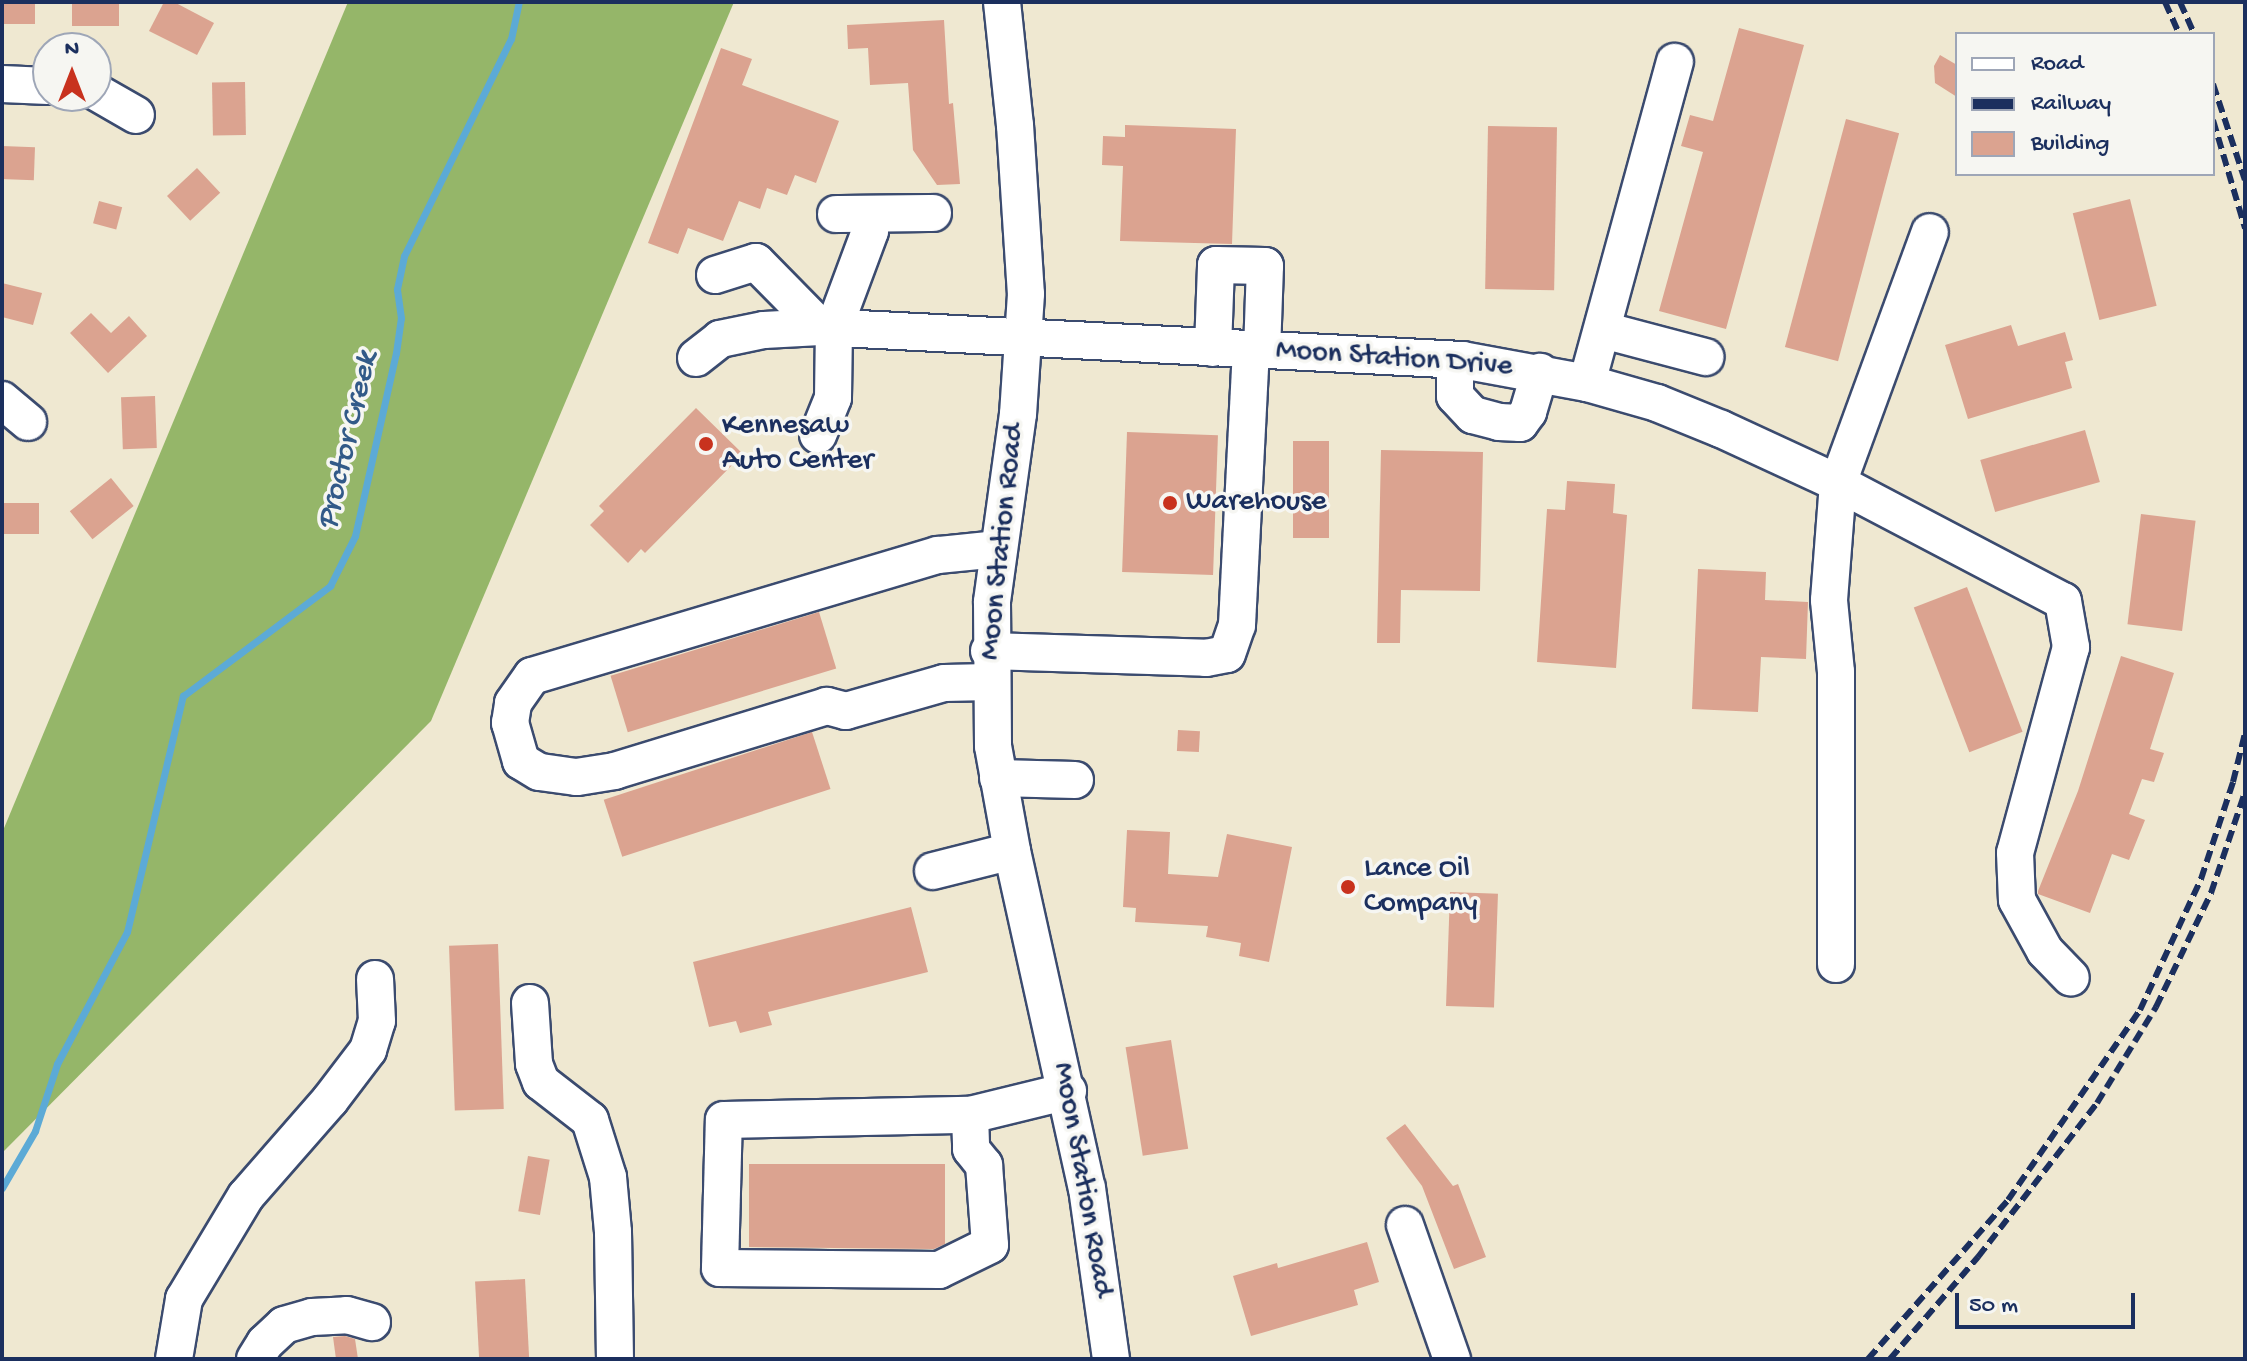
<!DOCTYPE html>
<html>
<head>
<meta charset="utf-8">
<style>
	body { margin:0 }
	#map { position:relative; width:2247px; height:1361px; overflow:hidden; background:#efe8d1; font-family:"Gochi Hand",sans-serif }
	div>[style] { position:absolute }
	[style*='--x'] { left:calc(var(--x)*1px); top:calc(var(--y)*1px); width:calc(var(--w)*1px); rotate:calc(var(--a)*1deg) }
	.forest>* { inset:0; background:#95b669 }
	.stream>* { height:7px; margin:-3.5px; padding:0 3.5px; transform-origin:3.5px; border-radius:3.5px; background:#5caad6 }
	.building>* { inset:0; background:#dba390; transform-origin:0 0 }
	.roads { filter:drop-shadow(2px 0 #3b4b6f) drop-shadow(-2px 0 #3b4b6f) drop-shadow(0 2px #3b4b6f) drop-shadow(0 -2px #3b4b6f) }
	.minor>* { height:36px; margin:-18px; padding:0 18px; transform-origin:18px; border-radius:18px; background:#fff }
	.rail>* { height:6px; margin-top:-3px; transform-origin:0; background:repeating-linear-gradient(90deg,#1b2f5e 0 12px,transparent 0 18px) }
	.dots>* { width:22px; height:22px; translate:-50% -50%; box-sizing:border-box; border:4px solid #f6f6f2; border-radius:50% }
	span { translate:-50% -50%; white-space:nowrap; text-align:center; line-height:1.15; -webkit-text-stroke:7px #f6f6f2; paint-order:stroke }
	.street-label { font-size:30px; color:#1b2f5e }
	.poi-label { font-size:30px; color:#1b2f5e }
	.left { translate:0 -50%; text-align:left }
	.water-label { font-size:32px; color:#325a88; font-style:italic }
	.frame { position:absolute; inset:0; border:4px solid #1b2f5e; pointer-events:none }
	.legend { position:absolute; left:1955px; top:32px; width:260px; height:144px; box-sizing:border-box; background:#f6f6f2; border:2px solid #9ea6b7; margin:0; padding:10px 14px; list-style:none; font-size:24px; color:#1b2f5e }
	.legend li { display:flex; align-items:center; gap:16px; height:40px }
	.legend b { width:40px; border:2px solid #9ea6b7 }
	.north { position:absolute; left:32px; top:32px; width:80px; height:80px; box-sizing:border-box; background:#f6f6f2; border:2px solid #9ea6b7; border-radius:50%; rotate:0deg; font-size:22px; font-weight:700; line-height:32px; text-align:center; color:#1b2f5e }
	.north::after { content:''; display:block; margin:auto; width:28px; height:36px; background:#c8321e; clip-path:polygon(50% 0,100% 100%,50% 72%,0 100%) }
	.scale { position:absolute; left:1955px; top:1293px; width:180px; height:36px; box-sizing:border-box; border:4px solid #1b2f5e; border-top:0; padding-left:10px; font-size:24px; line-height:28px; white-space:nowrap; color:#1b2f5e; -webkit-text-stroke:6px #f6f6f2; paint-order:stroke }
</style>
</head>
<body>
<div id="map">
	<div class="forest">
		<i style="clip-path:polygon(348px 2px,734px 2px,431px 721px,2px 1153px,2px 833px)"></i>
	</div>
	<div class="stream">
		<i style="--x:2;--y:1188;--w:66;--a:-59.9"></i>
		<i style="--x:35;--y:1131;--w:71;--a:-71.8"></i>
		<i style="--x:57;--y:1064;--w:149;--a:-62.1"></i>
		<i style="--x:127;--y:932;--w:243;--a:-76.7"></i>
		<i style="--x:183;--y:696;--w:184;--a:-36.8"></i>
		<i style="--x:330;--y:586;--w:56;--a:-63.4"></i>
		<i style="--x:355;--y:536;--w:188;--a:-77.4"></i>
		<i style="--x:396;--y:353;--w:35;--a:-82"></i>
		<i style="--x:401;--y:318;--w:29;--a:-98"></i>
		<i style="--x:397;--y:289;--w:34;--a:-78"></i>
		<i style="--x:404;--y:256;--w:242;--a:-63.8"></i>
		<i style="--x:511;--y:39;--w:38;--a:-78"></i>
	</div>
	<div class="building">
		<i style="left:2px;top:2px;width:33px;height:22px"></i>
		<i style="left:72px;top:2px;width:47px;height:24px"></i>
		<i style="clip-path:polygon(164px 2px,174px 2px,214px 23px,197px 55px,149px 31px)"></i>
		<i style="clip-path:polygon(944px 20px,949px 104px,953px 103px,960px 184px,937px 185px,913px 150px,908px 83px,870px 85px,868px 48px,848px 49px,847px 25px)"></i>
		<i style="clip-path:polygon(1739px 28px,1804px 45px,1726px 329px,1659px 311px,1703px 152px,1681px 146px,1690px 115px,1713px 121px)"></i>
		<i style="clip-path:polygon(721px 48px,752px 59px,742px 85px,839px 121px,816px 183px,795px 175px,787px 195px,767px 188px,760px 209px,739px 201px,723px 241px,688px 228px,678px 254px,648px 243px)"></i>
		<i style="clip-path:polygon(1940px 55px,1957px 65px,1957px 97px,1935px 83px,1934px 66px)"></i>
		<i style="left:245px;top:82px;width:53px;height:33px;rotate:89deg"></i>
		<i style="left:1846px;top:119px;width:55px;height:236px;rotate:15deg"></i>
		<i style="clip-path:polygon(1125px 125px,1236px 129px,1232px 244px,1120px 241px,1123px 166px,1102px 165px,1103px 136px,1125px 137px)"></i>
		<i style="left:1488px;top:126px;width:69px;height:163px;rotate:1deg"></i>
		<i style="left:2px;top:146px;width:33px;height:33px;rotate:2deg"></i>
		<i style="left:197px;top:168px;width:34px;height:41px;rotate:47deg"></i>
		<i style="left:2130px;top:199px;width:110px;height:59px;rotate:76deg"></i>
		<i style="left:99px;top:201px;width:24px;height:23px;rotate:15deg"></i>
		<i style="clip-path:polygon(2px 283px,42px 293px,33px 325px,2px 317px)"></i>
		<i style="clip-path:polygon(91px 313px,111px 333px,129px 316px,147px 336px,108px 373px,70px 333px)"></i>
		<i style="clip-path:polygon(2011px 325px,2018px 346px,2065px 332px,2073px 360px,2065px 362px,2072px 388px,1968px 419px,1945px 345px)"></i>
		<i style="left:155px;top:396px;width:52px;height:34px;rotate:88deg"></i>
		<i style="clip-path:polygon(696px 408px,743px 454px,645px 553px,641px 549px,628px 563px,590px 525px,604px 511px,599px 506px)"></i>
		<i style="left:2085px;top:430px;width:54px;height:109px;rotate:74deg"></i>
		<i style="left:1127px;top:432px;width:91px;height:140px;rotate:2deg"></i>
		<i style="left:1293px;top:441px;width:36px;height:97px"></i>
		<i style="clip-path:polygon(1381px 450px,1483px 452px,1480px 591px,1401px 590px,1400px 643px,1377px 643px)"></i>
		<i style="left:111px;top:478px;width:36px;height:53px;rotate:51deg"></i>
		<i style="clip-path:polygon(1567px 481px,1615px 484px,1613px 513px,1627px 515px,1616px 668px,1537px 662px,1547px 509px,1565px 510px)"></i>
		<i style="left:2px;top:503px;width:37px;height:31px"></i>
		<i style="left:2141px;top:514px;width:55px;height:111px;rotate:7deg"></i>
		<i style="clip-path:polygon(1698px 569px,1766px 572px,1765px 600px,1808px 602px,1806px 659px,1761px 657px,1758px 712px,1692px 709px)"></i>
		<i style="left:1967px;top:587px;width:155px;height:57px;rotate:69deg"></i>
		<i style="left:819px;top:612px;width:59px;height:218px;rotate:73deg"></i>
		<i style="clip-path:polygon(2121px 656px,2174px 673px,2150px 749px,2164px 753px,2154px 782px,2142px 779px,2129px 814px,2145px 820px,2129px 860px,2112px 854px,2090px 913px,2038px 894px,2038px 891px,2078px 791px)"></i>
		<i style="left:1178px;top:730px;width:22px;height:21px;rotate:3deg"></i>
		<i style="left:812px;top:732px;width:60px;height:219px;rotate:72deg"></i>
		<i style="clip-path:polygon(1127px 830px,1170px 832px,1168px 874px,1218px 877px,1227px 834px,1292px 847px,1269px 962px,1239px 956px,1241px 943px,1206px 937px,1208px 926px,1135px 922px,1136px 908px,1123px 907px)"></i>
		<i style="left:1450px;top:892px;width:48px;height:114px;rotate:2deg"></i>
		<i style="clip-path:polygon(911px 907px,928px 972px,768px 1012px,772px 1025px,740px 1033px,736px 1021px,709px 1027px,693px 962px)"></i>
		<i style="left:498px;top:944px;width:165px;height:49px;rotate:88deg"></i>
		<i style="left:1171px;top:1040px;width:110px;height:46px;rotate:81deg"></i>
		<i style="clip-path:polygon(1405px 1124px,1453px 1186px,1458px 1184px,1486px 1257px,1454px 1269px,1422px 1186px,1386px 1138px)"></i>
		<i style="left:528px;top:1156px;width:22px;height:56px;rotate:10deg"></i>
		<i style="clip-path:polygon(749px 1164px,945px 1164px,945px 1244px,934px 1249px,749px 1247px)"></i>
		<i style="clip-path:polygon(1367px 1242px,1379px 1282px,1354px 1290px,1358px 1305px,1251px 1336px,1233px 1276px,1277px 1263px,1278px 1268px)"></i>
		<i style="left:525px;top:1279px;width:80px;height:50px;rotate:87deg"></i>
		<i style="clip-path:polygon(345px 1336px,355px 1339px,358px 1359px,336px 1359px,333px 1337px)"></i>
	</div>
	<div class="roads">
		<div class="minor">
			<i style="--x:1002;--y:2;--w:124;--a:84"></i>
			<i style="--x:1015;--y:125;--w:169;--a:86.3"></i>
			<i style="--x:1026;--y:294;--w:120;--a:93.8"></i>
			<i style="--x:1018;--y:414;--w:190;--a:97.9"></i>
			<i style="--x:992;--y:602;--w:144;--a:89.6"></i>
			<i style="--x:993;--y:746;--w:107;--a:79.7"></i>
			<i style="--x:1012;--y:851;--w:345;--a:77.5"></i>
			<i style="--x:1087;--y:1188;--w:173;--a:82"></i>
			<i style="--x:2;--y:84;--w:46;--a:2.5"></i>
			<i style="--x:96;--y:92;--w:46;--a:29.9"></i>
			<i style="--x:836;--y:214;--w:97;--a:-0.6"></i>
			<i style="--x:715;--y:275;--w:43;--a:-17.6"></i>
			<i style="--x:756;--y:262;--w:91;--a:45.4"></i>
			<i style="--x:1603;--y:330;--w:106;--a:14.8"></i>
			<i style="--x:1213;--y:348;--w:83;--a:-87.9"></i>
			<i style="--x:1216;--y:265;--w:49;--a:1.2"></i>
			<i style="--x:1265;--y:266;--w:84;--a:92"></i>
			<i style="--x:696;--y:358;--w:31;--a:-38"></i>
			<i style="--x:720;--y:339;--w:45;--a:-11.6"></i>
			<i style="--x:764;--y:330;--w:56;--a:-3.1"></i>
			<i style="--x:820;--y:327;--w:643;--a:2.94"></i>
			<i style="--x:1462;--y:360;--w:127;--a:10.4"></i>
			<i style="--x:1587;--y:383;--w:73;--a:15.9"></i>
			<i style="--x:1657;--y:403;--w:69;--a:22.1"></i>
			<i style="--x:1721;--y:429;--w:129;--a:24.8"></i>
			<i style="--x:1838;--y:483;--w:254;--a:27.7"></i>
			<i style="--x:2063;--y:601;--w:47;--a:80.1"></i>
			<i style="--x:2071;--y:647;--w:213;--a:105.2"></i>
			<i style="--x:2015;--y:853;--w:47;--a:87.6"></i>
			<i style="--x:2017;--y:900;--w:58;--a:61.2"></i>
			<i style="--x:2045;--y:951;--w:37;--a:46"></i>
			<i style="--x:1455;--y:360;--w:36;--a:90"></i>
			<i style="--x:1455;--y:396;--w:26;--a:47"></i>
			<i style="--x:1473;--y:415;--w:27;--a:15"></i>
			<i style="--x:1499;--y:422;--w:21;--a:3"></i>
			<i style="--x:1520;--y:423;--w:14;--a:-54"></i>
			<i style="--x:1528;--y:412;--w:42;--a:-73.3"></i>
			<i style="--x:1587;--y:383;--w:333;--a:-74.7"></i>
			<i style="--x:2;--y:400;--w:34;--a:40"></i>
			<i style="--x:818;--y:435;--w:40;--a:-68"></i>
			<i style="--x:833;--y:398;--w:70;--a:-89.2"></i>
			<i style="--x:834;--y:328;--w:103;--a:-69.6"></i>
			<i style="--x:870;--y:231;--w:16;--a:-86"></i>
			<i style="--x:989;--y:651;--w:217;--a:1.8"></i>
			<i style="--x:1206;--y:658;--w:21;--a:-11"></i>
			<i style="--x:1227;--y:654;--w:31;--a:-71"></i>
			<i style="--x:1237;--y:625;--w:275;--a:-87.1"></i>
			<i style="--x:990;--y:682;--w:46;--a:178.8"></i>
			<i style="--x:944;--y:683;--w:102;--a:164.1"></i>
			<i style="--x:846;--y:711;--w:20;--a:-165"></i>
			<i style="--x:827;--y:706;--w:222;--a:163"></i>
			<i style="--x:615;--y:771;--w:39;--a:171"></i>
			<i style="--x:576;--y:777;--w:37;--a:-172"></i>
			<i style="--x:539;--y:772;--w:21;--a:-149"></i>
			<i style="--x:521;--y:761;--w:40;--a:-106"></i>
			<i style="--x:510;--y:723;--w:20;--a:-81"></i>
			<i style="--x:513;--y:703;--w:33;--a:-55"></i>
			<i style="--x:532;--y:676;--w:424;--a:-16.6"></i>
			<i style="--x:938;--y:555;--w:60;--a:-5.7"></i>
			<i style="--x:998;--y:778;--w:77;--a:1.5"></i>
			<i style="--x:933;--y:871;--w:81;--a:-14.2"></i>
			<i style="--x:1836;--y:964;--w:292;--a:-90"></i>
			<i style="--x:1836;--y:672;--w:72;--a:-95.6"></i>
			<i style="--x:1829;--y:600;--w:117;--a:-85.6"></i>
			<i style="--x:1838;--y:483;--w:267;--a:-69.9"></i>
			<i style="--x:530;--y:1003;--w:61;--a:86.2"></i>
			<i style="--x:534;--y:1064;--w:19;--a:69"></i>
			<i style="--x:541;--y:1082;--w:62;--a:37.8"></i>
			<i style="--x:590;--y:1120;--w:60;--a:72.5"></i>
			<i style="--x:608;--y:1177;--w:55;--a:84.8"></i>
			<i style="--x:613;--y:1232;--w:127;--a:89.1"></i>
			<i style="--x:970;--y:1115;--w:34;--a:88"></i>
			<i style="--x:971;--y:1149;--w:21;--a:51"></i>
			<i style="--x:984;--y:1165;--w:80;--a:85.7"></i>
			<i style="--x:990;--y:1245;--w:57;--a:153.9"></i>
			<i style="--x:939;--y:1270;--w:219;--a:-179.5"></i>
			<i style="--x:720;--y:1268;--w:148;--a:-88.5"></i>
			<i style="--x:724;--y:1120;--w:246;--a:-1.2"></i>
			<i style="--x:970;--y:1115;--w:101;--a:-13.8"></i>
			<i style="--x:1405;--y:1225;--w:142;--a:70.7"></i>
			<i style="--x:174;--y:1359;--w:61;--a:-80.5"></i>
			<i style="--x:184;--y:1299;--w:120;--a:-59"></i>
			<i style="--x:246;--y:1196;--w:128;--a:-48.8"></i>
			<i style="--x:330;--y:1100;--w:63;--a:-52.8"></i>
			<i style="--x:368;--y:1050;--w:30;--a:-73"></i>
			<i style="--x:377;--y:1021;--w:42;--a:-92.7"></i>
			<i style="--x:255;--y:1359;--w:19;--a:-58"></i>
			<i style="--x:265;--y:1343;--w:26;--a:-43"></i>
			<i style="--x:284;--y:1325;--w:29;--a:-16"></i>
			<i style="--x:312;--y:1317;--w:35;--a:-3"></i>
			<i style="--x:347;--y:1315;--w:26;--a:16"></i>
		</div>
	</div>
	<div class="rail">
		<i style="--x:2165;--y:2;--w:35;--a:66"></i>
		<i style="--x:2180;--y:2;--w:35;--a:66"></i>
		<i style="--x:2213;--y:84;--w:101;--a:71.6"></i>
		<i style="--x:2213;--y:120;--w:113;--a:73.5"></i>
		<i style="--x:1868;--y:1359;--w:212;--a:-48.6"></i>
		<i style="--x:2008;--y:1200;--w:231;--a:-55.2"></i>
		<i style="--x:2140;--y:1010;--w:145;--a:-65"></i>
		<i style="--x:2201;--y:879;--w:102;--a:-71.7"></i>
		<i style="--x:2233;--y:782;--w:50;--a:-76.2"></i>
		<i style="--x:1890;--y:1359;--w:135;--a:-49.2"></i>
		<i style="--x:1978;--y:1257;--w:195;--a:-52.3"></i>
		<i style="--x:2097;--y:1103;--w:113;--a:-58.4"></i>
		<i style="--x:2156;--y:1007;--w:127;--a:-64.2"></i>
		<i style="--x:2211;--y:893;--w:107;--a:-71.4"></i>
	</div>
	<div class="dots">
		<i style="left:706px;top:444px;background:#c8321e"></i>
		<i style="left:1170px;top:503px;background:#c8321e"></i>
		<i style="left:1348px;top:887px;background:#c8321e"></i>
	</div>
	<div class="street-label">
		<span style="left:1394px;top:360px;rotate:4deg">Moon Station Drive</span>
		<span style="left:1004px;top:542px;rotate:-84deg">Moon Station Road</span>
		<span style="left:1081px;top:1180px;rotate:80deg">Moon Station Road</span>
	</div>
	<div class="poi-label">
		<span class="left" style="left:722px;top:444px">Kennesaw<br>Auto Center</span>
		<span class="left" style="left:1186px;top:503px">Warehouse</span>
		<span class="left" style="left:1364px;top:887px">Lance Oil<br>Company</span>
	</div>
	<div class="water-label">
		<span style="left:349px;top:441px;rotate:-77deg">Proctor Creek</span>
	</div>
	<div class="frame"></div>
	<ul class="legend">
	<li><b style="height:10px;background:#fff"></b>Road</li>
	<li><b style="height:10px;background:#1b2f5e"></b>Railway</li>
	<li><b style="height:22px;background:#dba390"></b>Building</li>
	</ul>
	<div class="north">N</div>
	<div class="scale">50 m</div>
</div>
</body>
</html>
